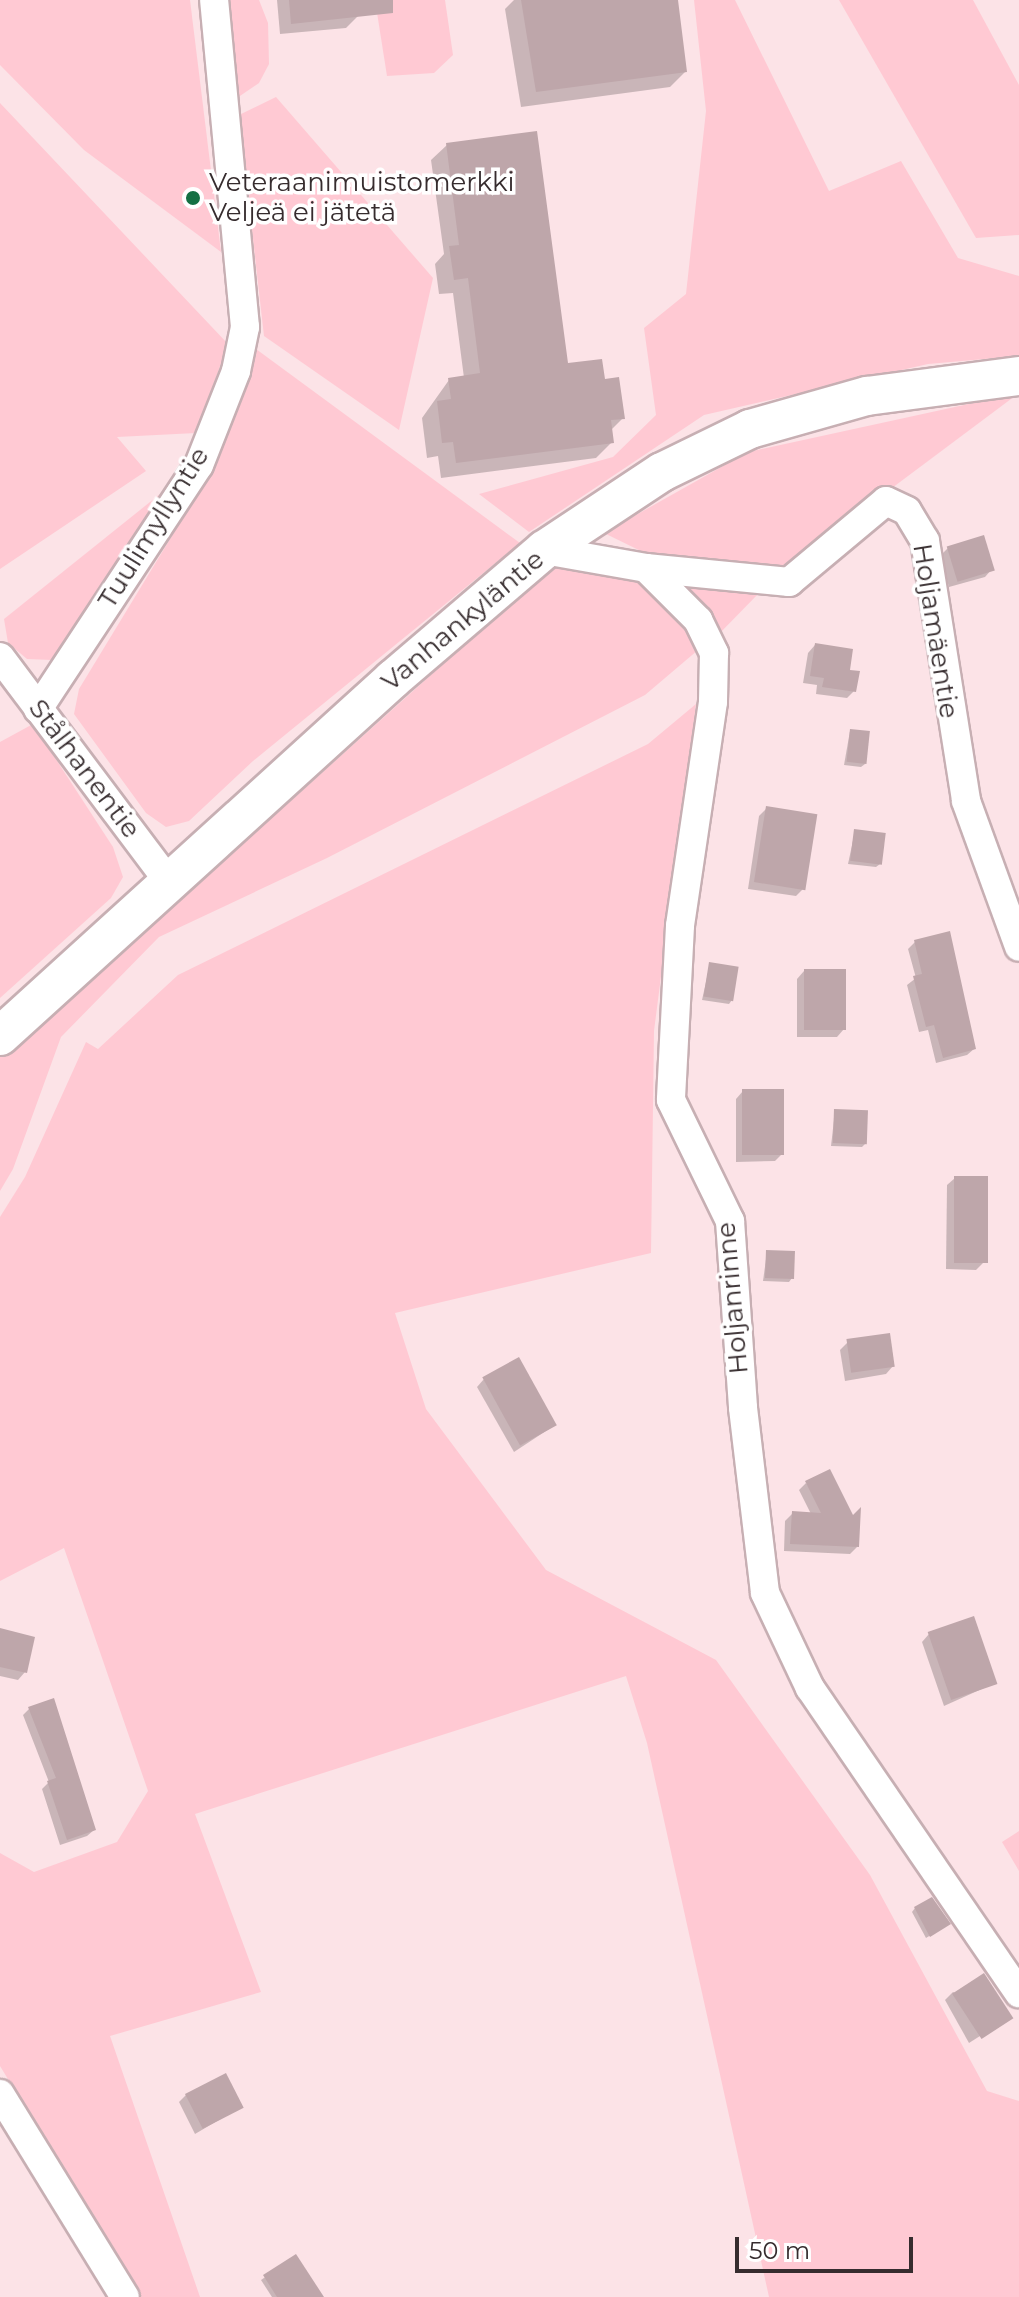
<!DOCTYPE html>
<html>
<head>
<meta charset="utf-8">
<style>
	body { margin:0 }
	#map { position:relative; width:1019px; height:2297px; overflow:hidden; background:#fce3e7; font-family:Montserrat,sans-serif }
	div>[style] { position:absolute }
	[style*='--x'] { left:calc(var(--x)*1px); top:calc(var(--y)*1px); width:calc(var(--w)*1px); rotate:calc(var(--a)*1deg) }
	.green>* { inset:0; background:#ffc9d3 }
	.shadow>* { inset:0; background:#0003 }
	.building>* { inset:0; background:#bea6aa; transform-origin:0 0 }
	.roads { filter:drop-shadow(2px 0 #c7afb3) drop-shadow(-2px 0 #c7afb3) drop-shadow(0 2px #c7afb3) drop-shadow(0 -2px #c7afb3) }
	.street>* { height:28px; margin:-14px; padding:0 14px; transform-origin:14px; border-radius:14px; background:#fff }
	.secondary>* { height:38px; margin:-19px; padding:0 19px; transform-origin:19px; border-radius:19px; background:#fff }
	.dots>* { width:22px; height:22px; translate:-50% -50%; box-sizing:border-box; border:4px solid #fff; border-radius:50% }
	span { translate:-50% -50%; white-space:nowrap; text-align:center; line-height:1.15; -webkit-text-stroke:7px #fff; paint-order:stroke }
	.poi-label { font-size:26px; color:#362c2e }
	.left { translate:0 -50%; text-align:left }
	.street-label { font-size:26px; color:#362c2e }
	.scale { position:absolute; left:735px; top:2237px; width:178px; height:36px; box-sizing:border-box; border:4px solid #362c2e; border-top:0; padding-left:10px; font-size:24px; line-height:28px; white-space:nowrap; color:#362c2e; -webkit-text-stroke:6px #fff; paint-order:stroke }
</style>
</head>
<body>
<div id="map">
	<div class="green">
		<i style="clip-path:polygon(0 0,190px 0,221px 252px,84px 150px,0 65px)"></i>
		<i style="clip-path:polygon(224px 0,259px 0,268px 23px,269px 64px,259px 83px,237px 98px)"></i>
		<i style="clip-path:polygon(375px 0,445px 0,453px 55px,434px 73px,387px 76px)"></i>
		<i style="clip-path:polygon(694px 0,735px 0,829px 191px,901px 161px,958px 258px,1019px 276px,1019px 356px,928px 364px,704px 415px,529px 532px,479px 494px,613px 457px,656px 415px,644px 328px,686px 294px,706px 111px)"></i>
		<i style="clip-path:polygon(839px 0,973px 0,1019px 85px,1019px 235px,976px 238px)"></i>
		<i style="clip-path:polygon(276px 97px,433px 278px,399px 430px,264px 336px,239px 115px)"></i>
		<i style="clip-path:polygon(0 103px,228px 344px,196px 433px,117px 437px,146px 471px,0 569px)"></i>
		<i style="clip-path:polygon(256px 349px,520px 543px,253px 761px,189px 821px,166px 827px,146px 813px,74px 714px,79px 689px,212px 470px)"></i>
		<i style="clip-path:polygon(1019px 393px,781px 571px,651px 556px,604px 533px,748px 452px)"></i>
		<i style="clip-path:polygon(170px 486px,52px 660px,27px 659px,8px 643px,4px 619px)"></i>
		<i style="clip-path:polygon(558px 561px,638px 577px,687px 627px,698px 650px,645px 695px,327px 858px,159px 937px,61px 1037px,13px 1169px,0 1191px,0 1047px,285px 806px)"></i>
		<i style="clip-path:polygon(671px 580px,761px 591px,717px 636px)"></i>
		<i style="clip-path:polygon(696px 704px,654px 1031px,651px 1253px,395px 1313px,426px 1409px,546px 1570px,716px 1660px,870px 1875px,987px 2091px,1019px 2101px,1019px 2297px,769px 2297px,647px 1743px,626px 1676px,195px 1814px,261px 1992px,110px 2036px,200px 2297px,141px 2297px,0 2066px,0 1853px,34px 1872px,117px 1842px,148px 1791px,64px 1548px,0 1581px,0 1217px,25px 1177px,86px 1042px,98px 1049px,178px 975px,648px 744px)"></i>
		<i style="clip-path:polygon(33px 724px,113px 847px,123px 877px,111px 898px,0 998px,0 742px)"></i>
		<i style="clip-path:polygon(1019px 1831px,1019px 1871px,1002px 1842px)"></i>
	</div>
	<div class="shadow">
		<i style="clip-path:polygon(277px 0,356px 0,358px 16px,346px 28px,280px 34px)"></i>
		<i style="clip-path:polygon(514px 0,677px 0,685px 72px,670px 87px,521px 107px,505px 9px)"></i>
		<i style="clip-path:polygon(447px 145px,566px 366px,603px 381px,623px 418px,610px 431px,612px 442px,596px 458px,441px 478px,438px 456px,427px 458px,422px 418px,449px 380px,464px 378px,453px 293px,439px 294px,435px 264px,444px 254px,431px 160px)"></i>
		<i style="clip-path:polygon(948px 548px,992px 569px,985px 577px,949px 587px,940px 556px)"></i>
		<i style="clip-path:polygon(815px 645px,848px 672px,854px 691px,847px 698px,816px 694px,817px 685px,803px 683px,808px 653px)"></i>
		<i style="clip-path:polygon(850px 731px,865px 764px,861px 767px,844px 765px)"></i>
		<i style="clip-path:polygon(767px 808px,803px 889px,796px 896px,748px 889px,759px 816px)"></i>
		<i style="clip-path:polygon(855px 831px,880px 864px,876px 867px,848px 864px)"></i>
		<i style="clip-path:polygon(915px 942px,974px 1049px,967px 1055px,936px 1063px,928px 1030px,919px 1032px,907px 985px,916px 978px,908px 949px)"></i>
		<i style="clip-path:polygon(710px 964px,732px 1000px,729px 1004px,702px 1000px)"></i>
		<i style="clip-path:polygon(804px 971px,844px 1029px,837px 1037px,797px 1037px,797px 979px)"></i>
		<i style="clip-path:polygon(743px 1091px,782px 1154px,775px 1161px,736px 1162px,736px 1099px)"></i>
		<i style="clip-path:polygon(835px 1111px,866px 1143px,862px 1147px,831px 1146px)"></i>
		<i style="clip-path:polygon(955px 1178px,984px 1262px,976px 1270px,946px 1269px,947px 1185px)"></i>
		<i style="clip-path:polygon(767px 1252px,792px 1278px,789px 1282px,763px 1281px)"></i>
		<i style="clip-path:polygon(848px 1342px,893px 1366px,886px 1374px,845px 1381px,840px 1350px)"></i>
		<i style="clip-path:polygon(484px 1379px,555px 1425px,514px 1452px,477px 1387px)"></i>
		<i style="clip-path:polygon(806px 1483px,857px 1547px,850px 1554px,784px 1551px,785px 1521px,793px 1513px,811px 1514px,799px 1490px)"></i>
		<i style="clip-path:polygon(0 1630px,25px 1672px,18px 1680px,0 1676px)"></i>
		<i style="clip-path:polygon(929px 1634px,995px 1683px,944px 1706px,922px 1642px)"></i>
		<i style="clip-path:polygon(29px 1709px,94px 1830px,87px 1836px,60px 1845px,42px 1789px,49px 1782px,23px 1715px)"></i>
		<i style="clip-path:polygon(915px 1908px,949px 1924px,926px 1938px,912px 1912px)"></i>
		<i style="clip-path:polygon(953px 1992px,1010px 2017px,969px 2043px,945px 2000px)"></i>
		<i style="clip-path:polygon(186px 2095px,241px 2107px,195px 2134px,179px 2102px)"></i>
		<i style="clip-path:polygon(296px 2256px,322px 2297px,272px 2297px,261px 2280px)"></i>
	</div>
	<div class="building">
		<i style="clip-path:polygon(289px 0,393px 0,393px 13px,291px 24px)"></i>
		<i style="clip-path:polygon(521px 0,678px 0,687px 72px,536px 92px)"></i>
		<i style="clip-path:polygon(537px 131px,568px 363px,602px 359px,605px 379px,619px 377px,625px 419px,611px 420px,614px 443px,456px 463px,453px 442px,442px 443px,437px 401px,451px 399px,448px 378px,480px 373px,468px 278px,454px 280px,449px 246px,459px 245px,446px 143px)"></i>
		<i style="left:984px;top:535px;width:37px;height:39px;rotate:73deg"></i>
		<i style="clip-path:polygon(815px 643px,853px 649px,850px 670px,860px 671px,856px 692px,822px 687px,824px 678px,810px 676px)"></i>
		<i style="left:850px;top:729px;width:20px;height:33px;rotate:6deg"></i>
		<i style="left:766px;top:806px;width:52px;height:77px;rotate:9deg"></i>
		<i style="left:854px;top:829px;width:32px;height:32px;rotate:7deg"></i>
		<i style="clip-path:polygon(950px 931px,976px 1049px,943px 1058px,934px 1025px,926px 1027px,913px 976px,922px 974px,914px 940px)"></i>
		<i style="left:709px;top:962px;width:30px;height:35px;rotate:9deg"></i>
		<i style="left:804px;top:969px;width:42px;height:61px"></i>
		<i style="left:742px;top:1089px;width:42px;height:66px"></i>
		<i style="left:834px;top:1109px;width:34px;height:34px;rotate:2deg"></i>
		<i style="left:954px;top:1176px;width:34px;height:87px"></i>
		<i style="left:766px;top:1250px;width:29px;height:28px;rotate:2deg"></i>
		<i style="left:890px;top:1333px;width:34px;height:44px;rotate:82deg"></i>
		<i style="left:519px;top:1357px;width:78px;height:42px;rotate:61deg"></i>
		<i style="clip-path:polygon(830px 1469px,853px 1515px,861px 1507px,859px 1547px,790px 1544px,792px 1511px,821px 1513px,805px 1481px)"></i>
		<i style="left:974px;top:1616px;width:72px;height:49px;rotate:71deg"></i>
		<i style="clip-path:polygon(0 1628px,35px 1637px,27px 1673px,0 1667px)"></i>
		<i style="clip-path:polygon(54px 1698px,96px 1830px,67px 1840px,47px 1781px,56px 1778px,28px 1707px)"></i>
		<i style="clip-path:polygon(932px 1897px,951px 1924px,930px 1937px,914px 1907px)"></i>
		<i style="left:984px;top:1973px;width:54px;height:38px;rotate:57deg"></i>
		<i style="left:226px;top:2073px;width:39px;height:46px;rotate:63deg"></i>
		<i style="clip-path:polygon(296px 2254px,324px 2297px,277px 2297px,263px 2275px)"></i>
	</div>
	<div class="roads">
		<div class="street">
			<i style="--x:544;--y:550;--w:104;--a:10"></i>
			<i style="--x:646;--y:568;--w:144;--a:5.6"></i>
			<i style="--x:789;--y:582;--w:126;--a:-39.9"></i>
			<i style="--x:886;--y:501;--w:23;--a:25"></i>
			<i style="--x:907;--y:511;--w:35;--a:59"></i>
			<i style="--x:925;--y:541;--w:263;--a:81"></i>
			<i style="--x:966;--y:801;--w:155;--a:70"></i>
			<i style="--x:646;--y:568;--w:74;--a:45"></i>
			<i style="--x:698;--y:620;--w:37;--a:64"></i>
			<i style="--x:714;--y:653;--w:49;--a:91.2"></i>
			<i style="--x:713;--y:702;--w:226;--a:98.4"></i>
			<i style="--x:680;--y:926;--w:174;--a:93"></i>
			<i style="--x:671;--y:1100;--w:135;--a:64"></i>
			<i style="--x:730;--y:1221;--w:187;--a:86"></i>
			<i style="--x:743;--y:1408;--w:186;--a:83.2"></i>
			<i style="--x:765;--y:1593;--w:105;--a:64.7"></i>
			<i style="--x:810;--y:1688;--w:370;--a:55.6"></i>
			<i style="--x:0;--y:657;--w:280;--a:53.1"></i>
			<i style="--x:38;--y:709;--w:292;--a:-56.6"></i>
			<i style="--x:199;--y:465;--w:101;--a:-68.5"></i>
			<i style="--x:236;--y:371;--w:45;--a:-78.4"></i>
			<i style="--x:245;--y:327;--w:328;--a:-95.4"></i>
			<i style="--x:0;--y:2094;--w:238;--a:58.4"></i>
		</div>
		<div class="secondary">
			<i style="--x:0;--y:1036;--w:531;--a:-42.25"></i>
			<i style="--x:393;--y:679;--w:199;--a:-40.5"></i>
			<i style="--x:544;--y:550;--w:141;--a:-33.5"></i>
			<i style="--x:662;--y:472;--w:98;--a:-26"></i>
			<i style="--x:750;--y:429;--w:122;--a:-15.8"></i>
			<i style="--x:867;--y:396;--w:153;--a:-7.5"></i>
		</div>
	</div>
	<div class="dots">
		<i style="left:193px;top:198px;background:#146f43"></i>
	</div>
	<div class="poi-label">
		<span class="left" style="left:209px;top:198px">Veteraanimuistomerkki<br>Veljeä ei jätetä</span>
	</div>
	<div class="street-label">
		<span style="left:154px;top:528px;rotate:-58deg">Tuulimyllyntie</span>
		<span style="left:463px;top:621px;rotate:-40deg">Vanhankyläntie</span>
		<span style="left:935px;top:631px;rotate:81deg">Holjamäentie</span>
		<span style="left:84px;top:769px;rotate:53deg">Stålhanentie</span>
		<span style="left:733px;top:1298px;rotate:-95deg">Holjanrinne</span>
	</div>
	<div class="scale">50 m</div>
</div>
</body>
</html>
